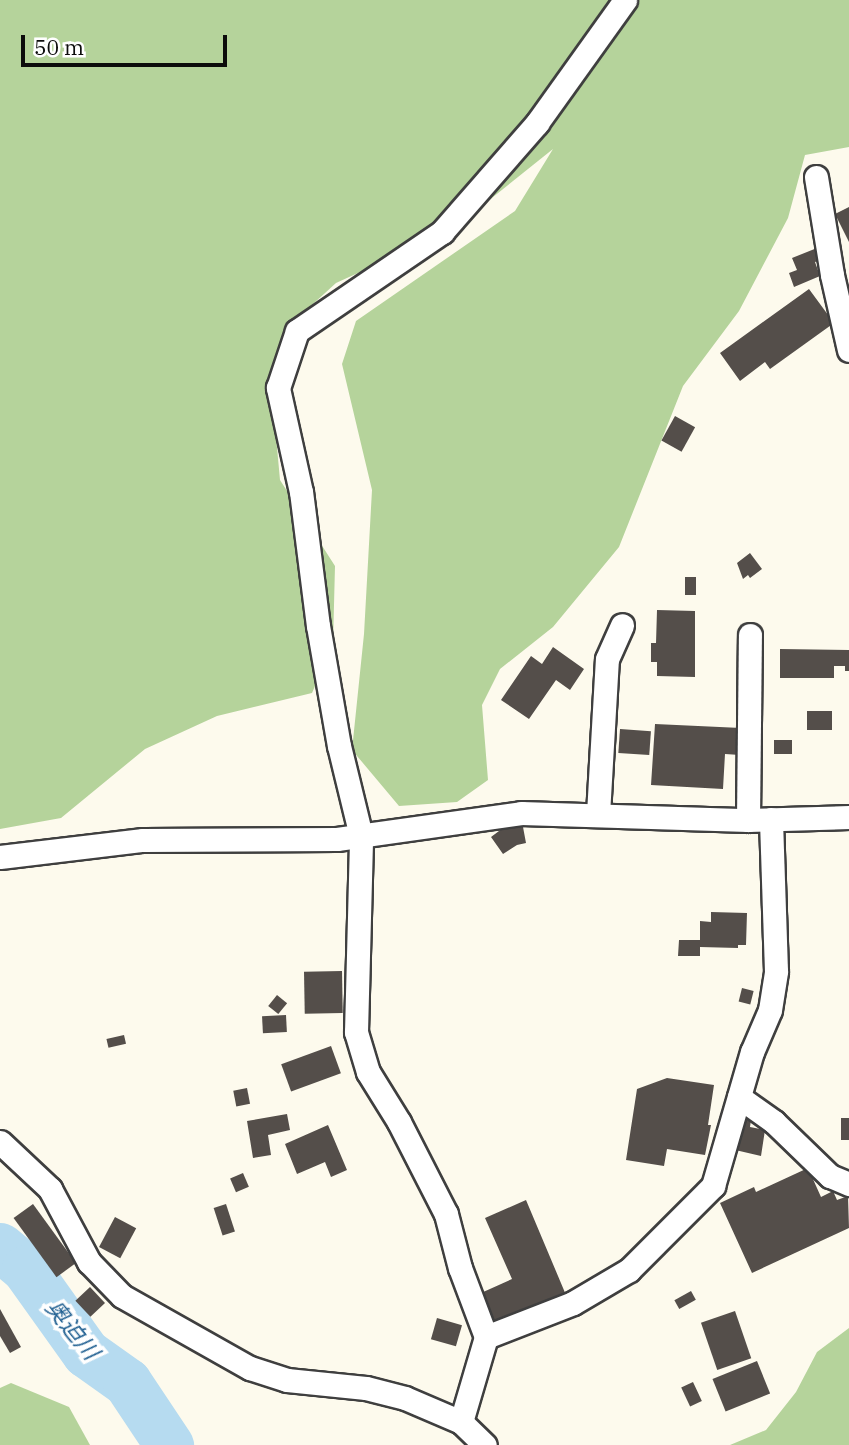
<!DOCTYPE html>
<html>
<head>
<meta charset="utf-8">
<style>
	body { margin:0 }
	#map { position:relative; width:849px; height:1445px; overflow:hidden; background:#fdfaed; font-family:"IBM Plex Serif","Noto Sans JP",serif }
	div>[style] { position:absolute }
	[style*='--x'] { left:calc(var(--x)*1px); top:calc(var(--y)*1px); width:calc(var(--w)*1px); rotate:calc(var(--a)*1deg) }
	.forest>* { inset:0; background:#b5d39b }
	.river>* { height:49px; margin:-24.5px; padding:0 24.5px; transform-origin:24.5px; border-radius:24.5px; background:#b6dbf0 }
	.building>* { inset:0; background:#544e4a; transform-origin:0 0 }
	.roads { filter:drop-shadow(2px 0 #3f3f3f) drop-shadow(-2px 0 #3f3f3f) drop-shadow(0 2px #3f3f3f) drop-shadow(0 -2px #3f3f3f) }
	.minor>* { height:23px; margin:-11.5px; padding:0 11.5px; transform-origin:11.5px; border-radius:11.5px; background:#fff }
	span { translate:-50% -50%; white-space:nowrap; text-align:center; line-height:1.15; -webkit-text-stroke:7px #fff; paint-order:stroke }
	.water-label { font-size:23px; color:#226192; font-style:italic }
	.scale { position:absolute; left:21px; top:35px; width:206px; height:32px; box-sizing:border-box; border:4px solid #0c0c0c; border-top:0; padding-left:9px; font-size:21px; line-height:24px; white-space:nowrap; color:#0c0c0c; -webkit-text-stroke:5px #fff; paint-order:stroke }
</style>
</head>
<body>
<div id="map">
	<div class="forest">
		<i style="clip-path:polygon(0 0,849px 0,849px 147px,805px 155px,788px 218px,739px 311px,683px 386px,619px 547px,553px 627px,500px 669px,482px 705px,488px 780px,457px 802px,399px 806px,352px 750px,364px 634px,372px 490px,342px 364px,356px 321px,515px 211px,553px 149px,483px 205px,428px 241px,336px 283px,291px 324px,271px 382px,280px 480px,335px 566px,333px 644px,312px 693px,217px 716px,145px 749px,61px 818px,0 829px)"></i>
		<i style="clip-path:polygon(849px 1328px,849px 1445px,730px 1445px,766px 1430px,796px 1392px,817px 1352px)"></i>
		<i style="clip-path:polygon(11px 1383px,69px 1407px,90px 1445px,0 1445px,0 1388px)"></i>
	</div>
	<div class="river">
		<i style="--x:0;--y:1247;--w:34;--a:40"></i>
		<i style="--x:26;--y:1269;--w:103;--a:54.5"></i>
		<i style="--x:86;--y:1353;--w:50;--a:35.3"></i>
		<i style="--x:127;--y:1382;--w:76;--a:56.3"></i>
	</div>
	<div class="building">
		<i style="clip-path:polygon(849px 207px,849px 242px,835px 214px)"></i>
		<i style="clip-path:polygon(817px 248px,822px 260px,815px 262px,820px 276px,794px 287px,789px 273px,797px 270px,792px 258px)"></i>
		<i style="clip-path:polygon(809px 289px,834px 323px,770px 369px,765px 362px,740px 381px,720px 353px)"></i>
		<i style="left:675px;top:416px;width:23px;height:28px;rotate:29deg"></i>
		<i style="clip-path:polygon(750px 553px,762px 569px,750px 578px,748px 575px,743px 579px,737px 563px)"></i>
		<i style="left:685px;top:577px;width:11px;height:18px"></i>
		<i style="clip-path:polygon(657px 610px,695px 611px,695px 677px,657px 676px,657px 662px,651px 662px,651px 643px,656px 643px)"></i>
		<i style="clip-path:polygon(553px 647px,584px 669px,570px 690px,556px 680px,529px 719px,501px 700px,531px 656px,542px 664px)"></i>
		<i style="clip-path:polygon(780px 649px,849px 650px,849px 671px,845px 671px,845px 666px,834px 666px,834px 678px,780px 678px)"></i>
		<i style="left:807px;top:711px;width:25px;height:19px"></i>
		<i style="clip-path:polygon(655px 724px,741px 728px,740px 755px,725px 754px,723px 789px,651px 785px)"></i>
		<i style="left:620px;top:729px;width:31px;height:24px;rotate:4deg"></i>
		<i style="left:792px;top:740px;width:14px;height:18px;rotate:90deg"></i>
		<i style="clip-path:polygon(523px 827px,526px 843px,517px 845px,503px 854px,491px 837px,503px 828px)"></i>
		<i style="clip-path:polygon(711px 912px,747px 913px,746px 945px,738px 945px,738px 948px,700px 947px,700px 956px,678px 956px,679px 940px,700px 940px,700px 921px,711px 922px)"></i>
		<i style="left:342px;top:971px;width:42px;height:38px;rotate:89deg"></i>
		<i style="left:742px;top:988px;width:12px;height:14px;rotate:14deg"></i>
		<i style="left:277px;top:995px;width:13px;height:14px;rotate:39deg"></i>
		<i style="left:286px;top:1015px;width:17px;height:24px;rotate:87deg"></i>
		<i style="left:124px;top:1035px;width:9px;height:18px;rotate:77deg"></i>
		<i style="left:331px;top:1046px;width:29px;height:53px;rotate:70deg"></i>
		<i style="clip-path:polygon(667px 1078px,714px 1085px,708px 1125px,711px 1125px,705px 1155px,667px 1149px,664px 1166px,626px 1160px,637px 1089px)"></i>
		<i style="left:247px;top:1088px;width:16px;height:14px;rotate:79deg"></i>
		<i style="clip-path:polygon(287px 1114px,290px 1130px,268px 1135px,271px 1155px,253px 1158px,247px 1121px)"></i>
		<i style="clip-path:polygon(737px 1117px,751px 1120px,750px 1127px,765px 1130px,761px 1156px,731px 1149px)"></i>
		<i style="left:841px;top:1118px;width:8px;height:22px"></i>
		<i style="clip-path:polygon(328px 1125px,347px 1170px,331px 1177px,325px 1162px,297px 1174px,285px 1144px)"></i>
		<i style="clip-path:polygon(808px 1168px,821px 1197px,833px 1191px,837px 1200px,848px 1196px,849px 1228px,752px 1273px,720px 1203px,754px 1187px,756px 1192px)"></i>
		<i style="left:243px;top:1173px;width:15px;height:14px;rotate:67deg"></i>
		<i style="clip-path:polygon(526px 1200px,566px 1295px,495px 1326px,481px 1293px,512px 1279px,485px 1218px)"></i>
		<i style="left:33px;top:1204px;width:73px;height:24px;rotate:54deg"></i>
		<i style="left:226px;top:1204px;width:29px;height:13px;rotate:72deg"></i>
		<i style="left:115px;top:1217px;width:24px;height:34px;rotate:28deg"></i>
		<i style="left:90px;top:1287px;width:22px;height:20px;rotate:47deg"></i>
		<i style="left:691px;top:1291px;width:10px;height:19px;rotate:61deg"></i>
		<i style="clip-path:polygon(0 1309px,21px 1347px,10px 1353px,0 1336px)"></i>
		<i style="left:735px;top:1311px;width:50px;height:36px;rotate:71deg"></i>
		<i style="left:437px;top:1318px;width:26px;height:22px;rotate:16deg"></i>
		<i style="left:757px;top:1361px;width:35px;height:48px;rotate:68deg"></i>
		<i style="left:693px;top:1382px;width:21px;height:13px;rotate:65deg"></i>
	</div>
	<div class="roads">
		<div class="minor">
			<i style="--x:816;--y:177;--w:99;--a:80.7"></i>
			<i style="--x:832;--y:275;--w:77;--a:77.2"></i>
			<i style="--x:598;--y:814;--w:155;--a:-86.7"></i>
			<i style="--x:607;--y:659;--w:37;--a:-66"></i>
			<i style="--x:748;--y:820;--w:185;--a:-89.4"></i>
			<i style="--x:0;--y:857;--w:144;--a:-6.8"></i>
			<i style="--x:143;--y:840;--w:194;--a:-0.3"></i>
			<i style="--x:337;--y:839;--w:186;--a:-8"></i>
			<i style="--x:521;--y:813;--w:227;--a:1.8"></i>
			<i style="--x:748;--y:820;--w:101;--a:-1.7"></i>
			<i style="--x:739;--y:1097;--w:43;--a:35.5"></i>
			<i style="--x:774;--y:1122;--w:78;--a:44"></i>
			<i style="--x:830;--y:1176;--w:21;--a:23"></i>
			<i style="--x:0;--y:1142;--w:69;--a:43.2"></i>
			<i style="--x:50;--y:1189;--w:83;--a:61.9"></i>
			<i style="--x:89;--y:1262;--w:47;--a:45.9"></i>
			<i style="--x:122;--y:1296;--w:147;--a:29.4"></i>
			<i style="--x:250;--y:1368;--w:39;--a:18"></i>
			<i style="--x:287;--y:1380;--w:79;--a:5.8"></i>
			<i style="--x:366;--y:1388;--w:40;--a:14.4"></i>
			<i style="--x:405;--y:1398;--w:61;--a:23.2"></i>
			<i style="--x:461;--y:1422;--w:33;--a:44"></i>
			<i style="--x:486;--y:1337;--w:93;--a:-21.3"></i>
			<i style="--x:573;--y:1303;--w:65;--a:-30.5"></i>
			<i style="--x:629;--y:1270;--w:119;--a:-45"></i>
			<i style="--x:713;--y:1186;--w:140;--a:-73.8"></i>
			<i style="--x:752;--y:1052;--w:46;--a:-66.8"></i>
			<i style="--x:770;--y:1010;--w:39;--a:-81"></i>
			<i style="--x:776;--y:971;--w:152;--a:-91.9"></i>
			<i style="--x:461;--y:1422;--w:89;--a:-73.6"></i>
			<i style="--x:486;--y:1337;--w:74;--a:-110.6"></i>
			<i style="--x:460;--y:1268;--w:56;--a:-104.5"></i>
			<i style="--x:446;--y:1214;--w:103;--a:-117.1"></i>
			<i style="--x:399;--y:1122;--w:59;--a:-121.8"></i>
			<i style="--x:368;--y:1072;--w:42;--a:-106.7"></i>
			<i style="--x:356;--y:1032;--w:196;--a:-88.5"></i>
			<i style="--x:361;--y:836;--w:93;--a:-103.7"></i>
			<i style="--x:339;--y:746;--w:122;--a:-99.9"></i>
			<i style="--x:318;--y:626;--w:135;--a:-97.2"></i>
			<i style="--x:301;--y:492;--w:107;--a:-102.5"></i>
			<i style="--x:278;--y:388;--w:60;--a:-71.6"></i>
			<i style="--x:297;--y:331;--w:176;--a:-34.3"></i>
			<i style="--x:442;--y:232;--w:145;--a:-48.9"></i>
			<i style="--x:537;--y:123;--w:151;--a:-54.4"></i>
		</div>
	</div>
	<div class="water-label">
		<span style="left:73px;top:1329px;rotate:51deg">奥迫川</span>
	</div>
	<div class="scale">50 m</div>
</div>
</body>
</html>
